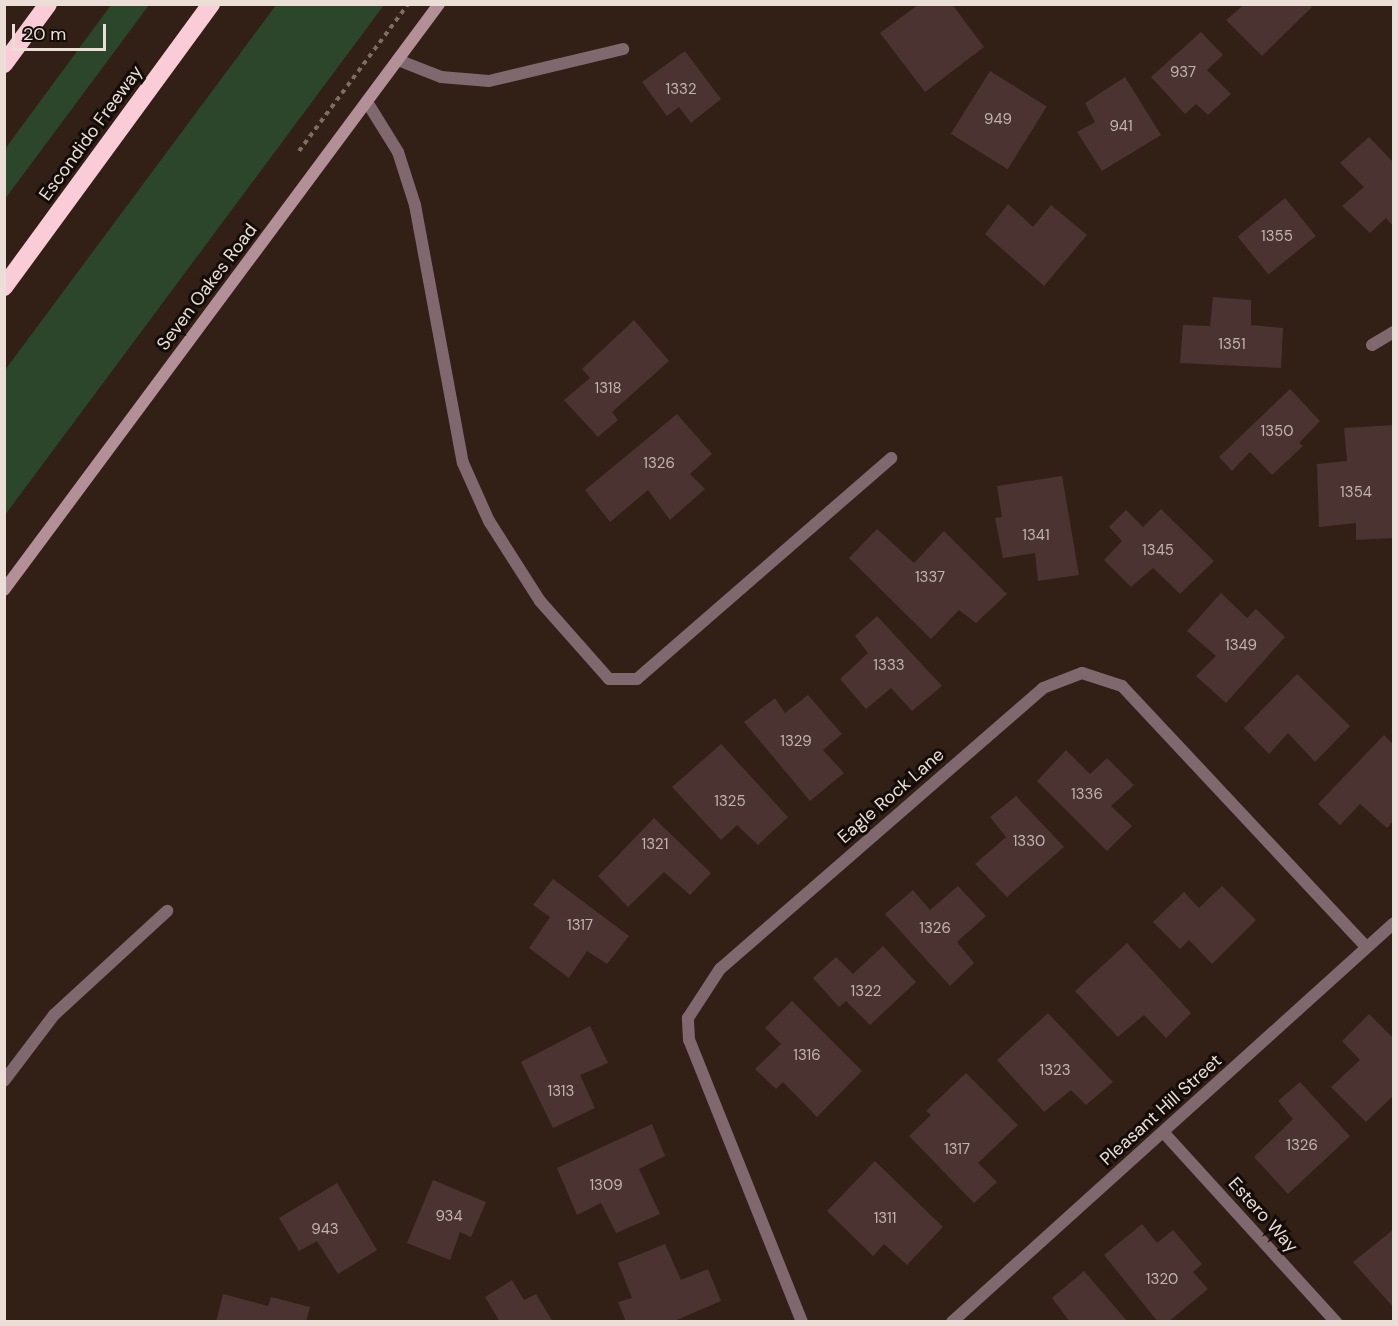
<!DOCTYPE html>
<html>
<head>
<meta charset="utf-8">
<style>
	body { margin:0 }
	#map { position:relative; width:1398px; height:1326px; overflow:hidden; background:#321f16; font-family:"DM Sans",sans-serif }
	div>[style] { position:absolute }
	[style*='--x'] { left:calc(var(--x)*1px); top:calc(var(--y)*1px); width:calc(var(--w)*1px); rotate:calc(var(--a)*1deg) }
	.green>* { inset:0; background:#2b462a }
	.building>* { inset:0; background:#4b3332; transform-origin:0 0 }
	.path>* { height:4px; margin-top:-2px; transform-origin:0; background:repeating-linear-gradient(90deg,#7d6d64 0 4.5px,transparent 0 9px) }
	.lane>* { height:12px; margin:-6px; padding:0 6px; transform-origin:6px; border-radius:6px; background:#7f696e }
	.street>* { height:12px; margin:-6px; padding:0 6px; transform-origin:6px; border-radius:6px; background:#7f696e }
	.secondary>* { height:12px; margin:-6px; padding:0 6px; transform-origin:6px; border-radius:6px; background:#b38f98 }
	.highway>* { height:18px; margin:-9px; padding:0 9px; transform-origin:9px; border-radius:9px; background:#f9ccd7 }
	span { translate:-50% -50%; white-space:nowrap; text-align:center; line-height:1.15; -webkit-text-stroke:6px #140c08; paint-order:stroke }
	.number-label { font-size:15px; color:#c3b3ae }
	.number-label span { -webkit-text-stroke-width:0 }
	.street-label { font-size:18px; color:#ebded7 }
	.frame { position:absolute; inset:0; border:6px solid #ebded7; pointer-events:none }
	.scale { position:absolute; left:12px; top:24px; width:94px; height:27px; box-sizing:border-box; border:3px solid #ebded7; border-top:0; padding-left:8px; font-size:18px; line-height:21px; white-space:nowrap; color:#ebded7; -webkit-text-stroke:4px #140c08; paint-order:stroke }
</style>
</head>
<body>
<div id="map">
	<div class="green">
		<i style="clip-path:polygon(111px 5px,149px 5px,5px 199px,5px 149px)"></i>
		<i style="clip-path:polygon(276px 5px,384px 5px,5px 515px,5px 370px)"></i>
	</div>
	<div class="building">
		<i style="clip-path:polygon(919px 4px,952px 4px,984px 47px,925px 92px,880px 33px)"></i>
		<i style="clip-path:polygon(1245px 4px,1309px 4px,1312px 7px,1262px 56px,1226px 20px)"></i>
		<i style="clip-path:polygon(1201px 32px,1223px 55px,1207px 70px,1231px 94px,1208px 115px,1196px 104px,1185px 114px,1151px 77px)"></i>
		<i style="clip-path:polygon(685px 51px,721px 99px,691px 123px,679px 107px,667px 116px,642px 82px)"></i>
		<i style="left:990px;top:71px;width:67px;height:74px;rotate:32deg"></i>
		<i style="clip-path:polygon(1125px 77px,1161px 135px,1102px 171px,1077px 132px,1095px 122px,1085px 103px)"></i>
		<i style="clip-path:polygon(1369px 137px,1394px 163px,1394px 227px,1386px 218px,1370px 233px,1342px 206px,1364px 187px,1340px 163px)"></i>
		<i style="left:1285px;top:198px;width:49px;height:61px;rotate:51deg"></i>
		<i style="clip-path:polygon(1008px 204px,1033px 227px,1051px 205px,1087px 235px,1044px 286px,985px 234px)"></i>
		<i style="clip-path:polygon(1213px 297px,1251px 300px,1251px 325px,1283px 328px,1281px 368px,1180px 363px,1183px 325px,1210px 326px)"></i>
		<i style="clip-path:polygon(634px 320px,669px 361px,612px 412px,618px 420px,598px 437px,564px 400px,590px 378px,582px 369px)"></i>
		<i style="clip-path:polygon(1290px 389px,1320px 421px,1299px 443px,1303px 446px,1272px 475px,1250px 452px,1232px 471px,1219px 457px)"></i>
		<i style="clip-path:polygon(677px 414px,712px 454px,690px 474px,705px 489px,670px 520px,648px 490px,610px 522px,585px 490px)"></i>
		<i style="clip-path:polygon(1394px 425px,1394px 538px,1356px 540px,1356px 523px,1319px 527px,1317px 464px,1347px 461px,1344px 428px)"></i>
		<i style="clip-path:polygon(1062px 476px,1079px 575px,1038px 581px,1035px 553px,1003px 558px,995px 518px,1002px 517px,997px 486px)"></i>
		<i style="clip-path:polygon(1161px 509px,1214px 561px,1180px 594px,1153px 568px,1131px 587px,1104px 560px,1122px 541px,1109px 527px,1126px 510px,1143px 527px)"></i>
		<i style="clip-path:polygon(877px 529px,914px 563px,944px 531px,1007px 594px,976px 623px,959px 610px,931px 639px,849px 558px)"></i>
		<i style="clip-path:polygon(1221px 593px,1247px 618px,1256px 609px,1285px 637px,1226px 703px,1196px 676px,1216px 656px,1187px 631px)"></i>
		<i style="clip-path:polygon(877px 616px,942px 686px,912px 711px,891px 688px,866px 709px,840px 679px,868px 653px,855px 636px)"></i>
		<i style="clip-path:polygon(1297px 674px,1350px 726px,1315px 762px,1288px 733px,1269px 754px,1244px 728px)"></i>
		<i style="clip-path:polygon(808px 695px,842px 734px,823px 750px,844px 773px,810px 801px,744px 722px,775px 698px,785px 713px)"></i>
		<i style="clip-path:polygon(1384px 735px,1394px 745px,1394px 820px,1387px 828px,1360px 804px,1340px 825px,1318px 804px)"></i>
		<i style="clip-path:polygon(721px 744px,788px 817px,758px 845px,737px 825px,721px 840px,672px 787px)"></i>
		<i style="clip-path:polygon(1066px 750px,1090px 774px,1107px 758px,1134px 785px,1111px 806px,1132px 826px,1107px 851px,1037px 781px)"></i>
		<i style="clip-path:polygon(1016px 796px,1064px 847px,1007px 897px,975px 864px,1006px 837px,990px 817px)"></i>
		<i style="clip-path:polygon(654px 818px,711px 873px,690px 895px,664px 872px,628px 907px,598px 876px)"></i>
		<i style="clip-path:polygon(553px 879px,629px 936px,607px 964px,587px 951px,569px 978px,529px 948px,550px 917px,533px 905px)"></i>
		<i style="clip-path:polygon(958px 886px,986px 916px,957px 942px,974px 963px,950px 986px,885px 914px,913px 890px,930px 910px)"></i>
		<i style="clip-path:polygon(1222px 886px,1256px 920px,1212px 964px,1189px 940px,1180px 949px,1153px 922px,1184px 892px,1199px 908px)"></i>
		<i style="clip-path:polygon(1127px 943px,1191px 1013px,1166px 1038px,1144px 1015px,1118px 1037px,1075px 991px)"></i>
		<i style="clip-path:polygon(883px 946px,916px 982px,870px 1025px,846px 1001px,839px 1007px,813px 978px,836px 957px,853px 974px)"></i>
		<i style="clip-path:polygon(792px 1001px,862px 1071px,817px 1117px,783px 1082px,776px 1089px,755px 1069px,781px 1044px,765px 1028px)"></i>
		<i style="clip-path:polygon(1048px 1013px,1113px 1082px,1086px 1105px,1071px 1090px,1044px 1112px,997px 1060px)"></i>
		<i style="clip-path:polygon(1369px 1014px,1394px 1039px,1394px 1095px,1366px 1122px,1331px 1087px,1360px 1060px,1342px 1041px)"></i>
		<i style="clip-path:polygon(590px 1026px,608px 1063px,580px 1075px,595px 1108px,553px 1128px,521px 1062px)"></i>
		<i style="clip-path:polygon(966px 1073px,1018px 1125px,978px 1163px,997px 1182px,974px 1203px,909px 1136px,931px 1115px,926px 1111px)"></i>
		<i style="clip-path:polygon(1300px 1082px,1350px 1136px,1288px 1194px,1254px 1157px,1293px 1119px,1278px 1101px)"></i>
		<i style="clip-path:polygon(652px 1124px,665px 1156px,639px 1169px,660px 1214px,616px 1233px,601px 1203px,577px 1215px,557px 1168px)"></i>
		<i style="clip-path:polygon(875px 1161px,943px 1227px,907px 1265px,884px 1244px,873px 1256px,827px 1211px)"></i>
		<i style="clip-path:polygon(433px 1180px,486px 1202px,471px 1237px,460px 1232px,450px 1260px,407px 1243px)"></i>
		<i style="clip-path:polygon(337px 1183px,377px 1250px,338px 1274px,317px 1241px,299px 1251px,279px 1218px)"></i>
		<i style="clip-path:polygon(1142px 1224px,1157px 1243px,1173px 1230px,1202px 1264px,1193px 1272px,1208px 1289px,1168px 1322px,1158px 1322px,1104px 1255px)"></i>
		<i style="clip-path:polygon(1394px 1229px,1394px 1308px,1353px 1262px)"></i>
		<i style="clip-path:polygon(665px 1244px,681px 1280px,708px 1269px,721px 1301px,672px 1322px,626px 1322px,618px 1302px,632px 1298px,618px 1263px)"></i>
		<i style="clip-path:polygon(1084px 1271px,1128px 1322px,1070px 1322px,1052px 1298px)"></i>
		<i style="clip-path:polygon(512px 1280px,524px 1300px,536px 1294px,553px 1322px,500px 1322px,485px 1297px)"></i>
		<i style="clip-path:polygon(223px 1294px,268px 1306px,271px 1297px,310px 1307px,306px 1322px,216px 1322px)"></i>
	</div>
	<div class="path">
		<i style="--x:299;--y:151;--w:183;--a:-53.4"></i>
	</div>
	<div class="lane">
		<i style="--x:398;--y:60;--w:46;--a:21.6"></i>
		<i style="--x:441;--y:77;--w:48;--a:4.8"></i>
		<i style="--x:489;--y:81;--w:138;--a:-13.4"></i>
		<i style="--x:367;--y:102;--w:59;--a:58.2"></i>
		<i style="--x:398;--y:152;--w:56;--a:72.2"></i>
		<i style="--x:415;--y:205;--w:262;--a:79.5"></i>
		<i style="--x:463;--y:463;--w:64;--a:65.9"></i>
		<i style="--x:489;--y:521;--w:95;--a:57.5"></i>
		<i style="--x:540;--y:601;--w:104;--a:48.5"></i>
		<i style="--x:609;--y:679;--w:28;--a:0"></i>
		<i style="--x:637;--y:679;--w:337;--a:-41"></i>
	</div>
	<div class="street">
		<i style="--x:1372;--y:345;--w:26;--a:-31"></i>
		<i style="--x:4;--y:1081;--w:83;--a:-52.9"></i>
		<i style="--x:54;--y:1015;--w:154;--a:-42.6"></i>
		<i style="--x:1164;--y:1133;--w:256;--a:47.7"></i>
		<i style="--x:802;--y:1322;--w:304;--a:-111.8"></i>
		<i style="--x:689;--y:1040;--w:22;--a:-93"></i>
		<i style="--x:688;--y:1018;--w:59;--a:-56.9"></i>
		<i style="--x:720;--y:969;--w:428;--a:-41"></i>
		<i style="--x:1043;--y:688;--w:42;--a:-21"></i>
		<i style="--x:1082;--y:673;--w:42;--a:18"></i>
		<i style="--x:1122;--y:686;--w:357;--a:46.9"></i>
		<i style="--x:952;--y:1322;--w:595;--a:-42.07"></i>
	</div>
	<div class="secondary">
		<i style="--x:4;--y:590;--w:730;--a:-53.41"></i>
	</div>
	<div class="highway">
		<i style="--x:4;--y:64;--w:74;--a:-53.7"></i>
		<i style="--x:4;--y:287;--w:351;--a:-53.8"></i>
	</div>
	<div class="number-label">
		<span style="left:1183px;top:73px">937</span>
		<span style="left:681px;top:90px">1332</span>
		<span style="left:998px;top:120px">949</span>
		<span style="left:1121px;top:127px">941</span>
		<span style="left:1277px;top:237px">1355</span>
		<span style="left:1232px;top:345px">1351</span>
		<span style="left:608px;top:389px">1318</span>
		<span style="left:1277px;top:432px">1350</span>
		<span style="left:659px;top:464px">1326</span>
		<span style="left:1356px;top:493px">1354</span>
		<span style="left:1036px;top:536px">1341</span>
		<span style="left:1158px;top:551px">1345</span>
		<span style="left:930px;top:578px">1337</span>
		<span style="left:1241px;top:646px">1349</span>
		<span style="left:889px;top:666px">1333</span>
		<span style="left:796px;top:742px">1329</span>
		<span style="left:1087px;top:795px">1336</span>
		<span style="left:730px;top:802px">1325</span>
		<span style="left:1029px;top:842px">1330</span>
		<span style="left:655px;top:845px">1321</span>
		<span style="left:580px;top:926px">1317</span>
		<span style="left:935px;top:929px">1326</span>
		<span style="left:866px;top:992px">1322</span>
		<span style="left:807px;top:1056px">1316</span>
		<span style="left:1055px;top:1071px">1323</span>
		<span style="left:561px;top:1092px">1313</span>
		<span style="left:1302px;top:1146px">1326</span>
		<span style="left:957px;top:1150px">1317</span>
		<span style="left:606px;top:1186px">1309</span>
		<span style="left:449px;top:1217px">934</span>
		<span style="left:885px;top:1219px">1311</span>
		<span style="left:325px;top:1230px">943</span>
		<span style="left:1162px;top:1280px">1320</span>
	</div>
	<div class="street-label">
		<span style="left:91px;top:133px;rotate:-54deg">Escondido Freeway</span>
		<span style="left:207px;top:287px;rotate:-53deg">Seven Oakes Road</span>
		<span style="left:891px;top:796px;rotate:-41deg">Eagle Rock Lane</span>
		<span style="left:1161px;top:1110px;rotate:-42deg">Pleasant Hill Street</span>
		<span style="left:1263px;top:1215px;rotate:48deg">Estero Way</span>
	</div>
	<div class="frame"></div>
	<div class="scale">20 m</div>
</div>
</body>
</html>
